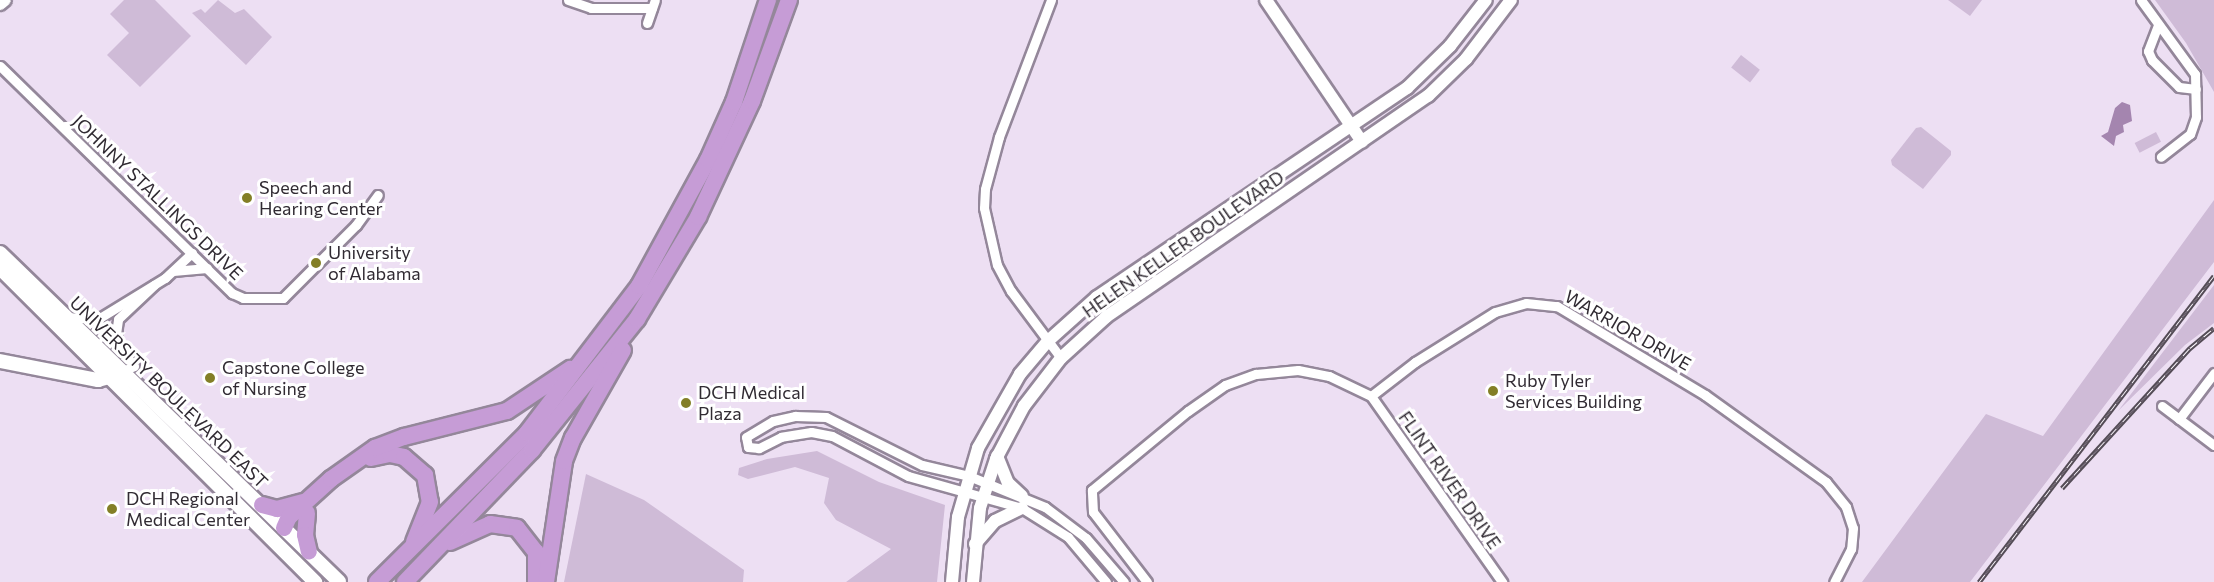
<!DOCTYPE html>
<html>
<head>
<meta charset="utf-8">
<style>
	body { margin:0 }
	#map { position:relative; width:2214px; height:582px; overflow:hidden; background:#eddff3; font-family:Commissioner,sans-serif }
	div>[style] { position:absolute }
	[style*='--x'] { left:calc(var(--x)*1px); top:calc(var(--y)*1px); width:calc(var(--w)*1px); rotate:calc(var(--a)*1deg) }
	.green>* { inset:0; background:#cfbbd7; transform-origin:0 0 }
	.water>* { inset:0; background:#a485af }
	.roads { filter:drop-shadow(2px 0 #94879a) drop-shadow(-2px 0 #94879a) drop-shadow(0 2px #94879a) drop-shadow(0 -2px #94879a) }
	.minor>* { height:9px; margin:-4.5px; padding:0 4.5px; transform-origin:4.5px; border-radius:4.5px; background:#fff }
	.tertiary>* { height:12px; margin:-6px; padding:0 6px; transform-origin:6px; border-radius:6px; background:#fff }
	.secondary>* { height:14px; margin:-7px; padding:0 7px; transform-origin:7px; border-radius:7px; background:#fff }
	.motorway>* { height:16px; margin:-8px; padding:0 8px; transform-origin:8px; border-radius:8px; background:#c69cd6 }
	.rail>* { height:5px; margin-top:-2.5px; transform-origin:0; background:repeating-linear-gradient(90deg,#fff 0 9px,#544c56 0 18px); box-sizing:border-box; border-block:2px solid #544c56 }
	.dots>* { width:16px; height:16px; translate:-50% -50%; box-sizing:border-box; border:3px solid #fff; border-radius:50% }
	span { translate:-50% -50%; white-space:nowrap; text-align:center; line-height:1.15; -webkit-text-stroke:6px #fff; paint-order:stroke }
	.poi-label { font-size:18px; color:#312b33 }
	.left { translate:0 -50%; text-align:left }
	.street-label { font-size:18px; color:#312b33 }
</style>
</head>
<body>
<div id="map">
	<div class="green">
		<i style="clip-path:polygon(124px 0,155px 0,191px 36px,140px 87px,107px 55px,129px 33px,110px 14px)"></i>
		<i style="clip-path:polygon(218px 0,235px 13px,244px 9px,272px 37px,246px 65px,192px 13px,201px 9px,205px 13px)"></i>
		<i style="clip-path:polygon(1948px 0,1982px 0,1970px 16px)"></i>
		<i style="clip-path:polygon(2155px 0,2214px 0,2214px 92px,2186px 43px)"></i>
		<i style="left:1741px;top:55px;width:24px;height:16px;rotate:38deg"></i>
		<i style="clip-path:polygon(1921px 127px,1951px 151px,1951px 155px,1923px 189px,1892px 165px,1891px 160px,1916px 128px)"></i>
		<i style="left:2156px;top:132px;width:11px;height:24px;rotate:63deg"></i>
		<i style="clip-path:polygon(2214px 200px,2214px 262px,1970px 582px,1862px 582px,1986px 414px,2043px 436px)"></i>
		<i style="clip-path:polygon(2214px 285px,2214px 323px,2185px 345px,2118px 411px)"></i>
		<i style="clip-path:polygon(817px 451px,879px 482px,945px 505px,937px 582px,846px 582px,891px 549px,836px 520px,824px 503px,829px 478px,795px 467px,748px 479px,738px 475px,739px 468px,767px 459px)"></i>
		<i style="clip-path:polygon(586px 474px,644px 500px,744px 570px,743px 582px,564px 582px)"></i>
	</div>
	<div class="water">
		<i style="clip-path:polygon(2122px 102px,2130px 105px,2132px 121px,2123px 125px,2124px 132px,2116px 136px,2114px 146px,2101px 136px,2108px 132px,2115px 108px)"></i>
	</div>
	<div class="roads">
		<div class="minor">
			<i style="--x:568;--y:0;--w:24;--a:19"></i>
			<i style="--x:591;--y:8;--w:61;--a:0"></i>
			<i style="--x:1051;--y:0;--w:147;--a:110.8"></i>
			<i style="--x:999;--y:137;--w:54;--a:105.1"></i>
			<i style="--x:985;--y:189;--w:19;--a:93"></i>
			<i style="--x:984;--y:208;--w:58;--a:77.2"></i>
			<i style="--x:997;--y:265;--w:30;--a:62"></i>
			<i style="--x:1011;--y:291;--w:84;--a:53.3"></i>
			<i style="--x:2141;--y:0;--w:92;--a:53.9"></i>
			<i style="--x:2195;--y:74;--w:43;--a:88.7"></i>
			<i style="--x:2196;--y:117;--w:18;--a:109"></i>
			<i style="--x:2190;--y:134;--w:37;--a:142"></i>
			<i style="--x:647;--y:23;--w:24;--a:-71"></i>
			<i style="--x:2158;--y:25;--w:28;--a:111"></i>
			<i style="--x:2148;--y:51;--w:10;--a:66"></i>
			<i style="--x:2152;--y:60;--w:38;--a:45"></i>
			<i style="--x:2179;--y:87;--w:17;--a:7"></i>
			<i style="--x:0;--y:66;--w:325;--a:44.4"></i>
			<i style="--x:232;--y:293;--w:12;--a:24"></i>
			<i style="--x:243;--y:298;--w:40;--a:0"></i>
			<i style="--x:283;--y:298;--w:103;--a:-45"></i>
			<i style="--x:356;--y:225;--w:37;--a:-54"></i>
			<i style="--x:173;--y:271;--w:34;--a:-5"></i>
			<i style="--x:66;--y:317;--w:32;--a:4"></i>
			<i style="--x:98;--y:319;--w:79;--a:-31.5"></i>
			<i style="--x:165;--y:278;--w:37;--a:-43"></i>
			<i style="--x:121;--y:372;--w:14;--a:-25"></i>
			<i style="--x:134;--y:366;--w:24;--a:-128"></i>
			<i style="--x:119;--y:347;--w:13;--a:-103"></i>
			<i style="--x:116;--y:334;--w:15;--a:-82"></i>
			<i style="--x:118;--y:319;--w:50;--a:-43.4"></i>
			<i style="--x:1371;--y:396;--w:56;--a:-37.7"></i>
			<i style="--x:1415;--y:362;--w:94;--a:-32"></i>
			<i style="--x:1495;--y:312;--w:32;--a:-16"></i>
			<i style="--x:1526;--y:303;--w:31;--a:6"></i>
			<i style="--x:1557;--y:306;--w:173;--a:31"></i>
			<i style="--x:1705;--y:395;--w:149;--a:35.7"></i>
			<i style="--x:1826;--y:482;--w:32;--a:51"></i>
			<i style="--x:1846;--y:507;--w:22;--a:72"></i>
			<i style="--x:1853;--y:528;--w:21;--a:95"></i>
			<i style="--x:1851;--y:549;--w:37;--a:117"></i>
			<i style="--x:2162;--y:406;--w:65;--a:36.9"></i>
			<i style="--x:2179;--y:419;--w:58;--a:-52.7"></i>
			<i style="--x:1106;--y:582;--w:59;--a:-130.2"></i>
			<i style="--x:1068;--y:537;--w:54;--a:-147.8"></i>
			<i style="--x:1022;--y:508;--w:118;--a:-164.3"></i>
			<i style="--x:908;--y:476;--w:86;--a:-152.2"></i>
			<i style="--x:832;--y:436;--w:21;--a:-169"></i>
			<i style="--x:811;--y:432;--w:30;--a:171"></i>
			<i style="--x:781;--y:437;--w:25;--a:153"></i>
			<i style="--x:759;--y:448;--w:11;--a:-175"></i>
			<i style="--x:748;--y:447;--w:10;--a:-101"></i>
			<i style="--x:746;--y:437;--w:31;--a:-31"></i>
			<i style="--x:773;--y:421;--w:23;--a:-13"></i>
			<i style="--x:795;--y:416;--w:31;--a:2"></i>
			<i style="--x:826;--y:417;--w:107;--a:26.6"></i>
			<i style="--x:922;--y:465;--w:48;--a:13.2"></i>
			<i style="--x:969;--y:476;--w:82;--a:22.2"></i>
			<i style="--x:1045;--y:507;--w:51;--a:37.1"></i>
			<i style="--x:1086;--y:538;--w:58;--a:49.2"></i>
			<i style="--x:1147;--y:582;--w:88;--a:-127.6"></i>
			<i style="--x:1093;--y:512;--w:22;--a:-93"></i>
			<i style="--x:1092;--y:490;--w:124;--a:-39.5"></i>
			<i style="--x:1188;--y:411;--w:45;--a:-35.1"></i>
			<i style="--x:1225;--y:385;--w:33;--a:-20"></i>
			<i style="--x:1256;--y:374;--w:42;--a:-5.4"></i>
			<i style="--x:1298;--y:370;--w:32;--a:11"></i>
			<i style="--x:1329;--y:376;--w:47;--a:25.5"></i>
			<i style="--x:1371;--y:396;--w:228;--a:54.8"></i>
		</div>
		<div class="tertiary">
			<i style="--x:1266;--y:0;--w:171;--a:55.9"></i>
			<i style="--x:0;--y:4;--w:6;--a:-39"></i>
			<i style="--x:997;--y:456;--w:29;--a:68"></i>
			<i style="--x:1008;--y:483;--w:19;--a:43"></i>
			<i style="--x:975;--y:544;--w:30;--a:-49"></i>
			<i style="--x:995;--y:521;--w:30;--a:-26"></i>
			<i style="--x:952;--y:582;--w:65;--a:-84.7"></i>
			<i style="--x:958;--y:517;--w:72;--a:-73.8"></i>
			<i style="--x:978;--y:448;--w:85;--a:-60.4"></i>
			<i style="--x:1020;--y:374;--w:43;--a:-49.7"></i>
			<i style="--x:1048;--y:341;--w:66;--a:-41.9"></i>
			<i style="--x:1097;--y:297;--w:374;--a:-34"></i>
			<i style="--x:1407;--y:88;--w:60;--a:-44.3"></i>
			<i style="--x:1450;--y:46;--w:58;--a:-52"></i>
			<i style="--x:973;--y:582;--w:74;--a:-84.6"></i>
			<i style="--x:980;--y:508;--w:52;--a:-71.9"></i>
			<i style="--x:996;--y:459;--w:60;--a:-62.2"></i>
			<i style="--x:1024;--y:406;--w:61;--a:-52.4"></i>
			<i style="--x:1061;--y:358;--w:61;--a:-42.3"></i>
			<i style="--x:1106;--y:317;--w:391;--a:-34.5"></i>
			<i style="--x:1428;--y:96;--w:53;--a:-44.2"></i>
			<i style="--x:1466;--y:59;--w:74;--a:-52.7"></i>
		</div>
		<div class="secondary">
			<i style="--x:0;--y:253;--w:472;--a:44.1"></i>
			<i style="--x:0;--y:268;--w:445;--a:44.9"></i>
			<i style="--x:0;--y:361;--w:100;--a:11"></i>
			<i style="--x:98;--y:380;--w:16;--a:-15"></i>
		</div>
		<div class="motorway">
			<i style="--x:371;--y:458;--w:19;--a:-12"></i>
			<i style="--x:390;--y:454;--w:14;--a:12"></i>
			<i style="--x:404;--y:457;--w:28;--a:41"></i>
			<i style="--x:425;--y:475;--w:27;--a:80"></i>
			<i style="--x:430;--y:502;--w:43;--a:111.8"></i>
			<i style="--x:262;--y:505;--w:16;--a:15"></i>
			<i style="--x:277;--y:509;--w:27;--a:-15"></i>
			<i style="--x:307;--y:513;--w:22;--a:95"></i>
			<i style="--x:305;--y:535;--w:17;--a:77"></i>
			<i style="--x:284;--y:528;--w:12;--a:-66"></i>
			<i style="--x:289;--y:517;--w:57;--a:-42.1"></i>
			<i style="--x:331;--y:479;--w:54;--a:-35.2"></i>
			<i style="--x:375;--y:448;--w:31;--a:-21"></i>
			<i style="--x:404;--y:437;--w:106;--a:-14.2"></i>
			<i style="--x:507;--y:411;--w:76;--a:-33.7"></i>
			<i style="--x:450;--y:542;--w:44;--a:-24.2"></i>
			<i style="--x:490;--y:524;--w:27;--a:8"></i>
			<i style="--x:517;--y:528;--w:31;--a:52"></i>
			<i style="--x:536;--y:552;--w:30;--a:90"></i>
			<i style="--x:377;--y:582;--w:211;--a:-44.8"></i>
			<i style="--x:527;--y:433;--w:185;--a:-52.7"></i>
			<i style="--x:639;--y:286;--w:144;--a:-61.3"></i>
			<i style="--x:708;--y:160;--w:64;--a:-65.9"></i>
			<i style="--x:734;--y:102;--w:108;--a:-71.6"></i>
			<i style="--x:405;--y:582;--w:183;--a:-46.1"></i>
			<i style="--x:532;--y:450;--w:168;--a:-51.3"></i>
			<i style="--x:637;--y:319;--w:119;--a:-59.1"></i>
			<i style="--x:698;--y:217;--w:128;--a:-65"></i>
			<i style="--x:752;--y:101;--w:108;--a:-69.9"></i>
			<i style="--x:546;--y:582;--w:122;--a:-81.5"></i>
			<i style="--x:564;--y:461;--w:25;--a:-69"></i>
			<i style="--x:573;--y:438;--w:101;--a:-60.4"></i>
		</div>
	</div>
	<div class="rail">
		<i style="--x:2062;--y:488;--w:190;--a:-47.6"></i>
		<i style="--x:2190;--y:348;--w:31;--a:-40"></i>
		<i style="--x:1979;--y:582;--w:386;--a:-52.5"></i>
	</div>
	<div class="dots">
		<i style="left:247px;top:198px;background:#837f26"></i>
		<i style="left:316px;top:263px;background:#837f26"></i>
		<i style="left:210px;top:378px;background:#837f26"></i>
		<i style="left:1493px;top:391px;background:#837f26"></i>
		<i style="left:686px;top:403px;background:#837f26"></i>
		<i style="left:112px;top:509px;background:#837f26"></i>
	</div>
	<div class="poi-label">
		<span class="left" style="left:259px;top:198px">Speech and<br>Hearing Center</span>
		<span class="left" style="left:328px;top:263px">University<br>of Alabama</span>
		<span class="left" style="left:222px;top:378px">Capstone College<br>of Nursing</span>
		<span class="left" style="left:1505px;top:391px">Ruby Tyler<br>Services Building</span>
		<span class="left" style="left:698px;top:403px">DCH Medical<br>Plaza</span>
		<span class="left" style="left:126px;top:509px">DCH Regional<br>Medical Center</span>
	</div>
	<div class="street-label">
		<span style="left:158px;top:197px;rotate:44deg">JOHNNY STALLINGS DRIVE</span>
		<span style="left:1183px;top:244px;rotate:-35deg">HELEN KELLER BOULEVARD</span>
		<span style="left:1628px;top:330px;rotate:30deg">WARRIOR DRIVE</span>
		<span style="left:169px;top:392px;rotate:44deg">UNIVERSITY BOULEVARD EAST</span>
		<span style="left:1450px;top:480px;rotate:55deg">FLINT RIVER DRIVE</span>
	</div>
</div>
</body>
</html>
